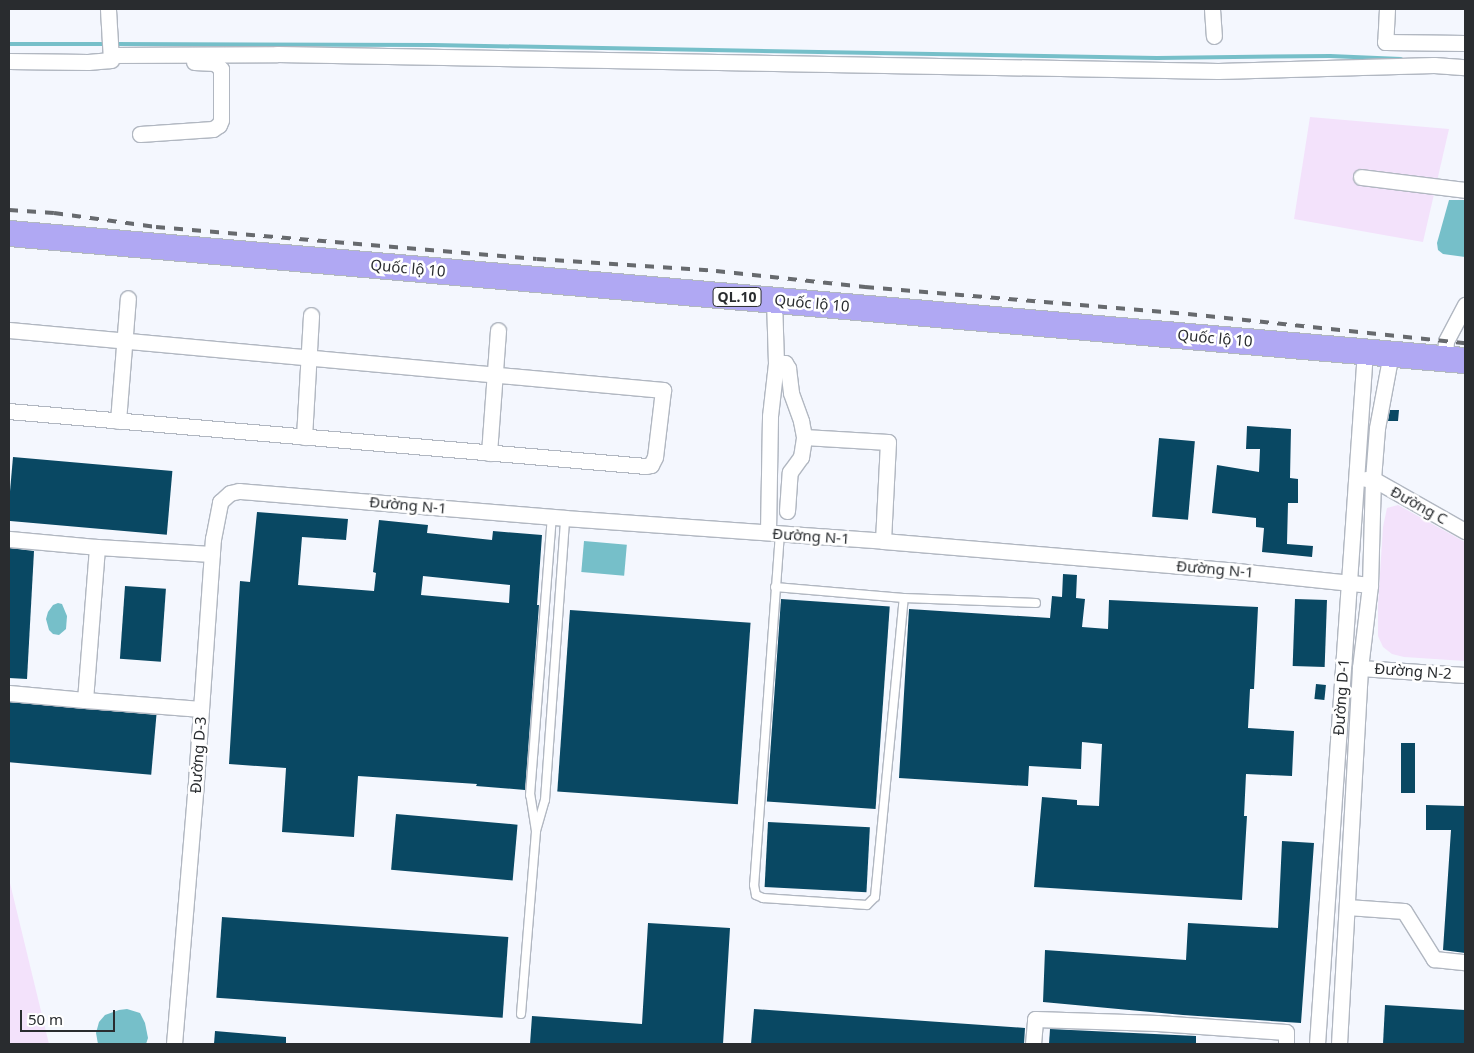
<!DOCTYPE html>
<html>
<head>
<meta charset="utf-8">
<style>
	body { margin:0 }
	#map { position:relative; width:1474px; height:1053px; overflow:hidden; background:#f4f7fe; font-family:"Noto Sans",sans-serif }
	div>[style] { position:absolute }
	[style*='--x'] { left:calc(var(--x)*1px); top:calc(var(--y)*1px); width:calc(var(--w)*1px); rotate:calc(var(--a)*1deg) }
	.green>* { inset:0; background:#f3e2fb }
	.water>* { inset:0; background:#76bfc9; transform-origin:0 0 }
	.stream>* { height:4px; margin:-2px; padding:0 2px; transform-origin:2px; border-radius:2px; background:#76bfc9 }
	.building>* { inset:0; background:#094863; transform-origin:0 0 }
	.roads { filter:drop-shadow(1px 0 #b1b7c1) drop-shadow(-1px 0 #b1b7c1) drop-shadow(0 1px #b1b7c1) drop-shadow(0 -1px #b1b7c1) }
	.service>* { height:8px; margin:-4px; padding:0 4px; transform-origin:4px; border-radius:4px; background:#fff }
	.minor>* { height:15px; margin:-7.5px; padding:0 7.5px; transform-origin:7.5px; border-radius:7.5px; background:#fff }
	.trunk>* { height:25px; margin:-12.5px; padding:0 12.5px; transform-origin:12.5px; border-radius:12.5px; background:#b0a8f3 }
	.rail>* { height:4px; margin-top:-2px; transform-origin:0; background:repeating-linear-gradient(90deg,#676a6e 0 9px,transparent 0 18px) }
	span { translate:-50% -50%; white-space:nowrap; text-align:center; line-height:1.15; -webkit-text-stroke:5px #fff; paint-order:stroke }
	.shield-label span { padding:1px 4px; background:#fff; border:1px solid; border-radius:4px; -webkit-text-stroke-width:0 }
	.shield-label { font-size:14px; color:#292c2f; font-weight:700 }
	.street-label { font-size:15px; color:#292c2f }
	.frame { position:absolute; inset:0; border:10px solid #292c2f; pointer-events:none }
	.scale { position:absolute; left:20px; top:1010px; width:95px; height:22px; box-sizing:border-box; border:2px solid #292c2f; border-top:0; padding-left:6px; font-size:15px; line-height:18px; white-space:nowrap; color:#292c2f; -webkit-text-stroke:4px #fff; paint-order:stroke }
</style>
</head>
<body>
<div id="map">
	<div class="green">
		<i style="clip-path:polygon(1310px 117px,1449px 129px,1423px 242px,1294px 219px)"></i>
		<i style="clip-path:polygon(1398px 505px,1465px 542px,1465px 661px,1404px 657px,1392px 654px,1383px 647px,1378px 636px,1378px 605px,1383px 527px,1387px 508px)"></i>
		<i style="clip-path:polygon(9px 879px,49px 1044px,9px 1044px)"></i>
	</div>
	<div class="water">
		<i style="clip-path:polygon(1449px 200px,1465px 200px,1465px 257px,1443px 254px,1438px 250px,1437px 243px)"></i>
		<i style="left:584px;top:541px;width:43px;height:31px;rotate:5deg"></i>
		<i style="clip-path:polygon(58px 603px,62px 604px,67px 616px,66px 629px,59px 635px,53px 634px,49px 630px,46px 619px,48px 612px,53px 605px)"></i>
		<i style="clip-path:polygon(127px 1009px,140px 1013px,145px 1023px,148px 1038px,146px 1044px,98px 1044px,96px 1033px,99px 1022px,105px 1015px,119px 1010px)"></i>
	</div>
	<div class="stream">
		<i style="--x:9;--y:44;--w:97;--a:0"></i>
		<i style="--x:113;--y:44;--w:320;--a:0.2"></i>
		<i style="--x:433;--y:45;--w:724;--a:1.03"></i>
		<i style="--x:1157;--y:58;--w:173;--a:-0.7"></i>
		<i style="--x:1330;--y:56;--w:71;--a:2.4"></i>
	</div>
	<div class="building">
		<i style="clip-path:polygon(1390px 410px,1399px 410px,1398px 421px,1388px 421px)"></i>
		<i style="clip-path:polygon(1247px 426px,1291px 429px,1290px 478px,1298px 479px,1298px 503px,1288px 503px,1287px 544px,1313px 546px,1312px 557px,1262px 552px,1264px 528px,1256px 527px,1256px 518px,1212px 513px,1217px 465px,1259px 472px,1260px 449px,1246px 449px)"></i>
		<i style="left:1159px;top:438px;width:36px;height:79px;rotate:5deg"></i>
		<i style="left:13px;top:457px;width:160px;height:64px;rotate:5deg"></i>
		<i style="clip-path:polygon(evenodd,257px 512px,348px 519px,346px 540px,302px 537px,298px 585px,374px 591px,376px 573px,373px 572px,379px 520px,428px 525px,427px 533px,492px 540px,493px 531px,542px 535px,537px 605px,539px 605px,525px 790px,476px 786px,477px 784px,358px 776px,354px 837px,282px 832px,286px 768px,229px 764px,240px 581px,250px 582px,257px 512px,423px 576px,510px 585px,509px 603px,421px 595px,423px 576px)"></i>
		<i style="clip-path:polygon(9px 548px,34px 551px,27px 679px,9px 678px)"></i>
		<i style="clip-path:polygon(1063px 574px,1077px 575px,1076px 598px,1085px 599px,1082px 627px,1108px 629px,1109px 600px,1258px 607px,1254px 689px,1250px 689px,1248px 728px,1294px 731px,1292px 776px,1246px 774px,1244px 816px,1247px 816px,1242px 900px,1034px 887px,1042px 797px,1077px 800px,1077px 805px,1099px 806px,1102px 744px,1082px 742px,1081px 769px,1029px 766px,1028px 786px,899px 778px,909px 609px,1050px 618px,1052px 596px,1062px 597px)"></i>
		<i style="left:125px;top:586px;width:41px;height:73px;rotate:4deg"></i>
		<i style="left:781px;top:599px;width:109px;height:203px;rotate:4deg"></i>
		<i style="left:1295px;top:599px;width:32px;height:67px;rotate:2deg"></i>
		<i style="left:570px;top:610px;width:181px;height:182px;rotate:4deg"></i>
		<i style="left:1316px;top:684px;width:10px;height:15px;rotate:6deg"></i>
		<i style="left:9px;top:702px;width:148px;height:60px;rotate:5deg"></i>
		<i style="left:1401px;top:743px;width:14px;height:50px"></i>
		<i style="clip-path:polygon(1426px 805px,1465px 806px,1465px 953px,1443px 950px,1451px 830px,1426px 830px)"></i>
		<i style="left:396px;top:814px;width:122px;height:56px;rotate:5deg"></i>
		<i style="left:768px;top:822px;width:102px;height:65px;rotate:3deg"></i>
		<i style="clip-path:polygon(1282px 841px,1314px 843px,1301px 1023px,1183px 1015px,1043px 1002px,1045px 950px,1186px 960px,1188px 923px,1278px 928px)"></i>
		<i style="left:222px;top:917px;width:287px;height:81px;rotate:4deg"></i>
		<i style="clip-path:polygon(648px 923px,730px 928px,723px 1044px,530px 1044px,532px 1016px,642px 1024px)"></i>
		<i style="clip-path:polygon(1385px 1005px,1465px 1010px,1465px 1044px,1383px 1044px)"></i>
		<i style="clip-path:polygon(754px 1009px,1025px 1028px,1024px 1044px,751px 1044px)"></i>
		<i style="clip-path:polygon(1050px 1029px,1196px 1036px,1196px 1044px,1049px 1044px)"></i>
		<i style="clip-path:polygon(215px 1031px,286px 1037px,286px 1044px,214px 1044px)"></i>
	</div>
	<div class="roads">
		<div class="service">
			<i style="--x:780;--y:533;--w:353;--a:94.2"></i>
			<i style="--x:754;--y:885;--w:10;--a:79"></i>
			<i style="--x:756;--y:895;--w:8;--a:23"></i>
			<i style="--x:763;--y:898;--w:104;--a:3.9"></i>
			<i style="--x:867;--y:905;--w:11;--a:-45"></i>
			<i style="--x:875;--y:897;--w:300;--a:-84.5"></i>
			<i style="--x:775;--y:587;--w:129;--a:4.9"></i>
			<i style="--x:904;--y:598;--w:132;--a:2.2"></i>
			<i style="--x:536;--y:831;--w:36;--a:-99"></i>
			<i style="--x:530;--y:795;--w:279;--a:-85.5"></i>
			<i style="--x:521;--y:1014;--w:184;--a:-85.3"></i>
			<i style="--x:536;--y:831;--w:32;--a:-74"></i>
			<i style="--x:545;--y:800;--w:283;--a:-85.9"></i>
		</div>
		<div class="minor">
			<i style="--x:1212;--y:9;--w:27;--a:86"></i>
			<i style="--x:1387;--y:9;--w:33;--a:93"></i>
			<i style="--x:1385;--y:42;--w:80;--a:0.7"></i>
			<i style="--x:111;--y:55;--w:166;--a:-0.3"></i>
			<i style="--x:277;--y:54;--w:941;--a:1.03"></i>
			<i style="--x:1218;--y:71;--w:216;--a:-1.6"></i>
			<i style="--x:1434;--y:65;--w:31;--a:4"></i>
			<i style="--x:9;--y:61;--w:79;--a:0.7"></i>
			<i style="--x:88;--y:62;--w:23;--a:-5"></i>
			<i style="--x:111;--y:60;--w:51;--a:-93.4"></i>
			<i style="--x:140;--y:134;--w:73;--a:-3.9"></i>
			<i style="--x:213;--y:129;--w:7;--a:-34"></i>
			<i style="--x:219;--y:125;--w:5;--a:-68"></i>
			<i style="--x:221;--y:120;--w:51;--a:-90"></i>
			<i style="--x:221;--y:69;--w:8;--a:-135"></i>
			<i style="--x:215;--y:63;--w:21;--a:-177"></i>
			<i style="--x:1361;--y:177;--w:105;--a:7.1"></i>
			<i style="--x:9;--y:330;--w:657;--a:5.24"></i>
			<i style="--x:663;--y:390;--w:67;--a:96.8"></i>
			<i style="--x:655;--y:457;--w:9;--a:117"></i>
			<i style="--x:651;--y:465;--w:5;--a:169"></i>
			<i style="--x:646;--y:466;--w:639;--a:-175.07"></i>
			<i style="--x:1445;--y:359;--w:18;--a:-87"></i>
			<i style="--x:1446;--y:341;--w:41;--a:-62.2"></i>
			<i style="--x:776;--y:363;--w:9;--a:0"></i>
			<i style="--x:785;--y:363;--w:6;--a:59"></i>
			<i style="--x:788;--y:368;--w:25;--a:83"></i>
			<i style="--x:791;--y:393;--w:30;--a:70"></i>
			<i style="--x:801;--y:421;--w:16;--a:79"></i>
			<i style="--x:118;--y:421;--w:123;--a:-85.4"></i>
			<i style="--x:304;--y:437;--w:122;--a:-86.7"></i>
			<i style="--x:489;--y:453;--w:123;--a:-85.8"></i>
			<i style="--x:1366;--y:479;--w:7;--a:0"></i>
			<i style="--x:1373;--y:479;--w:106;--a:29.5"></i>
			<i style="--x:787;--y:511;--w:39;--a:-86"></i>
			<i style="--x:790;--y:472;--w:19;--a:-54"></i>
			<i style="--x:801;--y:457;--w:20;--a:-81"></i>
			<i style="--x:804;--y:437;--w:84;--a:3.4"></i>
			<i style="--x:888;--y:442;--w:99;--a:92.9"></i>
			<i style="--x:768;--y:532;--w:116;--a:-89"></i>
			<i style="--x:770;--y:416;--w:53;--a:-83.5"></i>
			<i style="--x:776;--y:363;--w:63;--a:-91.8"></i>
			<i style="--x:9;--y:539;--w:88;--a:5.2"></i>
			<i style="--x:1360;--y:668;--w:105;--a:3.8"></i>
			<i style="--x:9;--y:693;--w:76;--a:5.3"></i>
			<i style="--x:201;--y:709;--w:116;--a:-175.6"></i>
			<i style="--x:85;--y:700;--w:153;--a:-85.5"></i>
			<i style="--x:97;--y:547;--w:115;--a:3.5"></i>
			<i style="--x:1347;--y:907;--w:57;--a:4"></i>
			<i style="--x:1404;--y:911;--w:57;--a:58"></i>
			<i style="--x:1434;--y:959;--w:31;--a:6"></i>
			<i style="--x:174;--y:1044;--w:264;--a:-85.2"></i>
			<i style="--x:196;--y:781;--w:243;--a:-86"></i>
			<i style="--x:213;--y:539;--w:38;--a:-79"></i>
			<i style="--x:220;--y:502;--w:13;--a:-42"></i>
			<i style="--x:230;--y:493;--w:9;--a:-13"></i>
			<i style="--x:239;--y:491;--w:327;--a:4.7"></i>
			<i style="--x:565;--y:518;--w:319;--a:4.1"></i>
			<i style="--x:883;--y:541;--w:345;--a:4.8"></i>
			<i style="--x:1227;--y:570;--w:144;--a:6"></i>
			<i style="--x:1033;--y:1044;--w:25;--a:-85"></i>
			<i style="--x:1035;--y:1019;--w:122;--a:1.9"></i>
			<i style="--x:1157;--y:1023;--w:129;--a:4"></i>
			<i style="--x:1286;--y:1032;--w:12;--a:90"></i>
			<i style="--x:1317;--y:1044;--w:695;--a:-86.04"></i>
			<i style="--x:1339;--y:1044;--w:377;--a:-86.8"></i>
			<i style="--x:1360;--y:668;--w:84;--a:-83.1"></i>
			<i style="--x:1370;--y:585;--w:106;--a:-88.4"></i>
			<i style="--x:1373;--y:479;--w:51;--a:-85.5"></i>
			<i style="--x:1377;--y:428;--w:76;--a:-79.4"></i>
		</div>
		<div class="trunk">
			<i style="--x:9;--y:233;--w:1462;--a:4.99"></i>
		</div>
	</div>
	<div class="rail">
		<i style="--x:9;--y:210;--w:45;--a:3.8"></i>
		<i style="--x:54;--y:213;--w:103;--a:7.8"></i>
		<i style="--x:156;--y:227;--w:382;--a:4.8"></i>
		<i style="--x:537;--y:259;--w:179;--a:3.8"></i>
		<i style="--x:716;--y:271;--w:150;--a:6.1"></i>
		<i style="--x:865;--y:287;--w:324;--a:4.8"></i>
		<i style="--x:1188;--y:314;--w:279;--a:6"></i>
	</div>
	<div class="shield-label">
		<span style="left:737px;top:297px">QL.10</span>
	</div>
	<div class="street-label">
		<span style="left:408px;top:268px;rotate:5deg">Quốc lộ 10</span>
		<span style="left:812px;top:303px;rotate:5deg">Quốc lộ 10</span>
		<span style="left:1215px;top:338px;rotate:5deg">Quốc lộ 10</span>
		<span style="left:408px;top:505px;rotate:5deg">Đường N-1</span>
		<span style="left:1419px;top:505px;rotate:29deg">Đường C</span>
		<span style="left:811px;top:536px;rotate:4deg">Đường N-1</span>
		<span style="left:1215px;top:569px;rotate:5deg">Đường N-1</span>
		<span style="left:1413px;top:671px;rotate:4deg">Đường N-2</span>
		<span style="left:1341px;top:697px;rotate:-86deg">Đường D-1</span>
		<span style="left:198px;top:755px;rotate:-86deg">Đường D-3</span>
	</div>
	<div class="frame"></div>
	<div class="scale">50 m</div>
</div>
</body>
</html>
